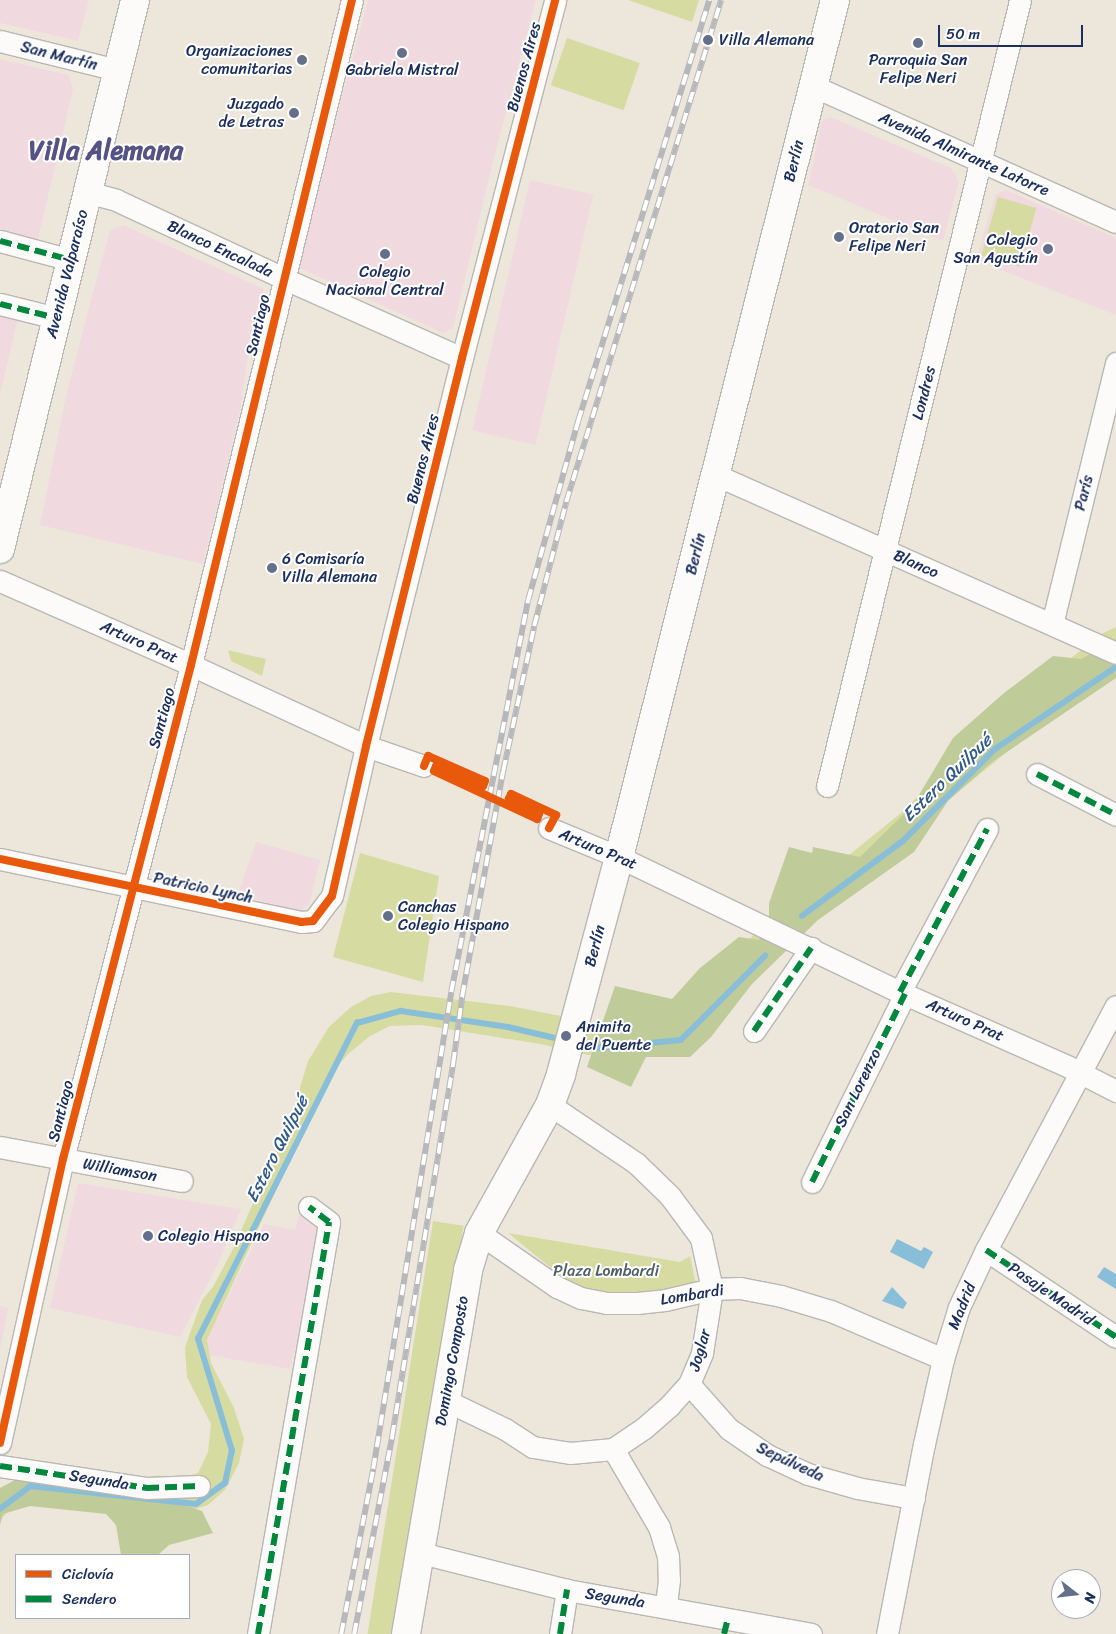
<!DOCTYPE html>
<html>
<head>
<meta charset="utf-8">
<style>
	body { margin:0 }
	#map { position:relative; width:1116px; height:1634px; overflow:hidden; background:#ede7db; font-family:Sriracha,sans-serif }
	div>[style] { position:absolute }
	[style*='--x'] { left:calc(var(--x)*1px); top:calc(var(--y)*1px); width:calc(var(--w)*1px); rotate:calc(var(--a)*1deg) }
	.built>* { inset:0; background:#f0dadf; transform-origin:0 0 }
	.green>* { inset:0; background:#d6dba2; transform-origin:0 0 }
	.forest>* { inset:0; background:#c0cb9a }
	.water>* { inset:0; background:#89bed9 }
	.stream>* { height:5.5px; margin:-2.75px; padding:0 2.75px; transform-origin:2.75px; border-radius:2.75px; background:#89bed9 }
	.roads { filter:drop-shadow(1px 0 #b9b7b3) drop-shadow(-1px 0 #b9b7b3) drop-shadow(0 1px #b9b7b3) drop-shadow(0 -1px #b9b7b3) }
	.minor>* { height:21px; margin:-10.5px; padding:0 10.5px; transform-origin:10.5px; border-radius:10.5px; background:#fcfbfa }
	.major>* { height:28px; margin:-14px; padding:0 14px; transform-origin:14px; border-radius:14px; background:#fcfbfa }
	.rail>* { height:5.5px; margin-top:-2.75px; transform-origin:0; background:repeating-linear-gradient(90deg,#fff 0 11px,#b7b8bc 0 22px); box-sizing:border-box; border-block:1px solid #b7b8bc }
	.quiet>* { height:6px; margin-top:-3px; transform-origin:0; background:repeating-linear-gradient(90deg,#00873e 0 12px,transparent 0 18px) }
	.cycleway>* { height:8px; margin:-4px; padding:0 4px; transform-origin:4px; border-radius:4px; background:#e8590c }
	.dots>* { width:14px; height:14px; translate:-50% -50%; box-sizing:border-box; border:2px solid #fff; border-radius:50% }
	span { translate:-50% -50%; white-space:nowrap; text-align:center; line-height:1.15; -webkit-text-stroke:4px #fff; paint-order:stroke }
	.poi-label { font-size:16px; color:#1b2f5e }
	.left { translate:0 -50%; text-align:left }
	.right { translate:-100% -50%; text-align:right }
	.street-label { font-size:16px; color:#1b2f5e }
	.park-label { font-size:16px; color:#4e6064 }
	.water-label { font-size:18px; color:#325b89; font-style:italic }
	.town-label { font-size:26px; color:#555285; font-weight:700 }
	.legend { position:absolute; left:15px; top:1554px; width:175px; height:65px; box-sizing:border-box; background:#fff; border:1px solid #a4acbf; margin:0; padding:6px 9px; list-style:none; font-size:15px; color:#1b2f5e }
	.legend li { display:flex; align-items:center; gap:10px; height:25px }
	.legend b { width:25px; border:1px solid #a4acbf }
	.north { position:absolute; left:1051px; top:1569px; width:50px; height:50px; box-sizing:border-box; background:#fff; border:1px solid #a4acbf; border-radius:50%; rotate:106deg; font-size:14px; font-weight:700; line-height:20px; text-align:center; color:#1b2f5e }
	.north::after { content:''; display:block; margin:auto; width:18px; height:22px; background:#646f8a; clip-path:polygon(50% 0,100% 100%,50% 72%,0 100%) }
	.scale { position:absolute; left:938px; top:25px; width:145px; height:22px; box-sizing:border-box; border:2px solid #1b2f5e; border-top:0; padding-left:6px; font-size:15px; line-height:18px; white-space:nowrap; color:#1b2f5e; -webkit-text-stroke:4px #fff; paint-order:stroke }
</style>
</head>
<body>
<div id="map">
	<div class="built">
		<i style="clip-path:polygon(0 0,89px 0,78px 41px,0 23px)"></i>
		<i style="clip-path:polygon(368px 0,536px 0,495px 154px,453px 328px,443px 333px,297px 267px)"></i>
		<i style="clip-path:polygon(0 59px,69px 75px,73px 90px,36px 247px,0 238px)"></i>
		<i style="clip-path:polygon(830px 117px,951px 168px,959px 181px,943px 241px,808px 185px,822px 121px)"></i>
		<i style="left:530px;top:180px;width:65px;height:257px;rotate:13deg"></i>
		<i style="clip-path:polygon(1006px 190px,1116px 238px,1116px 315px,976px 260px,995px 195px)"></i>
		<i style="clip-path:polygon(123px 225px,264px 289px,252px 329px,240px 411px,203px 564px,40px 525px,66px 396px,98px 273px,110px 231px)"></i>
		<i style="clip-path:polygon(0 312px,19px 315px,0 394px)"></i>
		<i style="clip-path:polygon(256px 842px,320px 860px,309px 905px,300px 911px,237px 896px)"></i>
		<i style="clip-path:polygon(78px 1183px,241px 1209px,218px 1264px,180px 1337px,50px 1308px)"></i>
		<i style="clip-path:polygon(299px 1215px,314px 1220px,323px 1238px,290px 1369px,207px 1355px,205px 1343px,264px 1224px,295px 1230px)"></i>
		<i style="clip-path:polygon(0 1306px,8px 1308px,0 1349px)"></i>
	</div>
	<div class="green">
		<i style="clip-path:polygon(628px 0,699px 0,692px 22px)"></i>
		<i style="left:567px;top:38px;width:77px;height:50px;rotate:19deg"></i>
		<i style="left:998px;top:197px;width:40px;height:61px;rotate:16deg"></i>
		<i style="clip-path:polygon(1116px 627px,1116px 663px,632px 1058px,588px 1055px,540px 1044px,422px 1025px,390px 1026px,370px 1036px,348px 1054px,328px 1077px,207px 1340px,211px 1363px,234px 1408px,244px 1439px,239px 1463px,225px 1490px,208px 1505px,192px 1510px,17px 1502px,0 1520px,0 1490px,156px 1486px,198px 1473px,208px 1452px,211px 1424px,187px 1377px,185px 1347px,202px 1300px,213px 1287px,234px 1247px,293px 1111px,308px 1061px,329px 1027px,351px 1007px,371px 996px,391px 992px,510px 1006px,612px 1026px,681px 1003px,775px 915px,901px 813px,989px 726px,1099px 635px)"></i>
		<i style="clip-path:polygon(228px 650px,266px 659px,262px 676px,231px 661px)"></i>
		<i style="clip-path:polygon(360px 853px,439px 876px,423px 982px,333px 957px)"></i>
		<i style="left:433px;top:1221px;width:31px;height:419px;rotate:9deg"></i>
		<i style="clip-path:polygon(508px 1233px,680px 1262px,690px 1256px,696px 1284px,656px 1295px,602px 1293px,571px 1284px)"></i>
	</div>
	<div class="forest">
		<i style="clip-path:polygon(1116px 641px,1116px 678px,992px 762px,948px 801px,914px 852px,818px 920px,752px 984px,711px 1037px,690px 1057px,646px 1057px,631px 1087px,587px 1067px,615px 986px,672px 999px,700px 968px,739px 937px,759px 940px,769px 915px,769px 903px,789px 847px,812px 853px,813px 847px,860px 857px,913px 805px,953px 738px,1004px 693px,1053px 656px,1081px 659px)"></i>
		<i style="clip-path:polygon(30px 1472px,152px 1494px,202px 1511px,213px 1533px,169px 1545px,158px 1555px,121px 1555px,116px 1525px,106px 1514px,30px 1506px,3px 1514px,0 1525px,0 1488px)"></i>
	</div>
	<div class="water">
		<i style="clip-path:polygon(897px 1239px,921px 1251px,924px 1247px,933px 1252px,924px 1269px,890px 1252px)"></i>
		<i style="clip-path:polygon(1104px 1267px,1116px 1274px,1116px 1289px,1097px 1277px)"></i>
		<i style="clip-path:polygon(892px 1287px,907px 1303px,903px 1309px,882px 1301px)"></i>
	</div>
	<div class="stream">
		<i style="--x:802;--y:916;--w:126;--a:-36.6"></i>
		<i style="--x:903;--y:841;--w:130;--a:-45"></i>
		<i style="--x:995;--y:749;--w:146;--a:-34.1"></i>
		<i style="--x:578;--y:1043;--w:21;--a:14"></i>
		<i style="--x:598;--y:1048;--w:83;--a:-5.5"></i>
		<i style="--x:681;--y:1040;--w:119;--a:-45"></i>
		<i style="--x:0;--y:1509;--w:38;--a:-37"></i>
		<i style="--x:30;--y:1486;--w:167;--a:6.2"></i>
		<i style="--x:196;--y:1504;--w:36;--a:-36"></i>
		<i style="--x:225;--y:1483;--w:33;--a:-78"></i>
		<i style="--x:232;--y:1451;--w:117;--a:-106.9"></i>
		<i style="--x:198;--y:1339;--w:354;--a:-63.3"></i>
		<i style="--x:357;--y:1023;--w:46;--a:-15.3"></i>
		<i style="--x:401;--y:1011;--w:108;--a:8.5"></i>
		<i style="--x:508;--y:1027;--w:57;--a:13.1"></i>
	</div>
	<div class="roads">
		<div class="minor">
			<i style="--x:0;--y:41;--w:121;--a:13.9"></i>
			<i style="--x:813;--y:86;--w:332;--a:24.2"></i>
			<i style="--x:87;--y:192;--w:30;--a:15"></i>
			<i style="--x:116;--y:200;--w:184;--a:25"></i>
			<i style="--x:283;--y:278;--w:196;--a:24.1"></i>
			<i style="--x:0;--y:241;--w:73;--a:15"></i>
			<i style="--x:0;--y:304;--w:58;--a:14"></i>
			<i style="--x:716;--y:475;--w:438;--a:24"></i>
			<i style="--x:0;--y:581;--w:209;--a:23.7"></i>
			<i style="--x:191;--y:665;--w:193;--a:24.8"></i>
			<i style="--x:366;--y:746;--w:61;--a:19"></i>
			<i style="--x:1052;--y:624;--w:269;--a:-76.2"></i>
			<i style="--x:1037;--y:774;--w:89;--a:27.4"></i>
			<i style="--x:827;--y:786;--w:809;--a:-76.2"></i>
			<i style="--x:549;--y:828;--w:76;--a:22.5"></i>
			<i style="--x:619;--y:857;--w:312;--a:25.7"></i>
			<i style="--x:900;--y:992;--w:185;--a:23.9"></i>
			<i style="--x:1069;--y:1067;--w:53;--a:27.1"></i>
			<i style="--x:0;--y:859;--w:308;--a:11.8"></i>
			<i style="--x:301;--y:922;--w:12;--a:-5"></i>
			<i style="--x:313;--y:921;--w:31;--a:-53"></i>
			<i style="--x:332;--y:896;--w:154;--a:-77.2"></i>
			<i style="--x:366;--y:746;--w:400;--a:-76.1"></i>
			<i style="--x:462;--y:358;--w:370;--a:-75.4"></i>
			<i style="--x:900;--y:992;--w:185;--a:-61.9"></i>
			<i style="--x:754;--y:1031;--w:101;--a:-55.5"></i>
			<i style="--x:0;--y:1147;--w:185;--a:10.6"></i>
			<i style="--x:812;--y:1182;--w:210;--a:-63.7"></i>
			<i style="--x:479;--y:1233;--w:95;--a:34.7"></i>
			<i style="--x:557;--y:1287;--w:26;--a:25"></i>
			<i style="--x:581;--y:1298;--w:25;--a:11"></i>
			<i style="--x:606;--y:1303;--w:31;--a:0"></i>
			<i style="--x:637;--y:1303;--w:28;--a:-6"></i>
			<i style="--x:665;--y:1300;--w:48;--a:-13.2"></i>
			<i style="--x:712;--y:1289;--w:28;--a:-2"></i>
			<i style="--x:740;--y:1288;--w:42;--a:11"></i>
			<i style="--x:781;--y:1296;--w:52;--a:16.7"></i>
			<i style="--x:831;--y:1311;--w:122;--a:23.2"></i>
			<i style="--x:986;--y:1250;--w:156;--a:33.8"></i>
			<i style="--x:689;--y:1384;--w:60;--a:48.4"></i>
			<i style="--x:729;--y:1429;--w:46;--a:34.4"></i>
			<i style="--x:767;--y:1455;--w:45;--a:24.9"></i>
			<i style="--x:808;--y:1474;--w:51;--a:15.9"></i>
			<i style="--x:857;--y:1488;--w:58;--a:10"></i>
			<i style="--x:445;--y:1400;--w:67;--a:25.8"></i>
			<i style="--x:505;--y:1429;--w:33;--a:33"></i>
			<i style="--x:533;--y:1447;--w:37;--a:9"></i>
			<i style="--x:570;--y:1453;--w:43;--a:-5.3"></i>
			<i style="--x:613;--y:1449;--w:37;--a:-34"></i>
			<i style="--x:644;--y:1428;--w:35;--a:-41"></i>
			<i style="--x:670;--y:1405;--w:28;--a:-48"></i>
			<i style="--x:689;--y:1384;--w:34;--a:-67"></i>
			<i style="--x:702;--y:1353;--w:65;--a:-81.1"></i>
			<i style="--x:712;--y:1289;--w:52;--a:-102.2"></i>
			<i style="--x:701;--y:1238;--w:52;--a:-126.4"></i>
			<i style="--x:670;--y:1196;--w:47;--a:-135.9"></i>
			<i style="--x:636;--y:1163;--w:104;--a:-146"></i>
			<i style="--x:0;--y:1443;--w:291;--a:-77.5"></i>
			<i style="--x:63;--y:1159;--w:510;--a:-75.47"></i>
			<i style="--x:191;--y:665;--w:684;--a:-76.39"></i>
			<i style="--x:613;--y:1449;--w:91;--a:59.5"></i>
			<i style="--x:659;--y:1527;--w:30;--a:73"></i>
			<i style="--x:668;--y:1556;--w:24;--a:88"></i>
			<i style="--x:669;--y:1580;--w:26;--a:97"></i>
			<i style="--x:0;--y:1466;--w:149;--a:8.5"></i>
			<i style="--x:147;--y:1488;--w:52;--a:-2.2"></i>
			<i style="--x:421;--y:1553;--w:151;--a:14.2"></i>
			<i style="--x:567;--y:1590;--w:248;--a:10.2"></i>
			<i style="--x:258;--y:1634;--w:418;--a:-80.2"></i>
			<i style="--x:329;--y:1222;--w:25;--a:-143"></i>
			<i style="--x:560;--y:1634;--w:45;--a:-81"></i>
			<i style="--x:887;--y:1634;--w:194;--a:-79"></i>
			<i style="--x:924;--y:1444;--w:87;--a:-77.4"></i>
			<i style="--x:943;--y:1359;--w:54;--a:-72.9"></i>
			<i style="--x:959;--y:1307;--w:63;--a:-64.7"></i>
			<i style="--x:986;--y:1250;--w:276;--a:-62"></i>
		</div>
		<div class="major">
			<i style="--x:0;--y:549;--w:565;--a:-76.18"></i>
			<i style="--x:406;--y:1634;--w:369;--a:-80.3"></i>
			<i style="--x:468;--y:1270;--w:39;--a:-73"></i>
			<i style="--x:479;--y:1233;--w:146;--a:-61"></i>
			<i style="--x:550;--y:1105;--w:33;--a:-70"></i>
			<i style="--x:561;--y:1074;--w:225;--a:-75"></i>
			<i style="--x:619;--y:857;--w:884;--a:-75.85"></i>
		</div>
	</div>
	<div class="rail">
		<i style="--x:341;--y:1634;--w:168;--a:-79"></i>
		<i style="--x:373;--y:1469;--w:483;--a:-80.7"></i>
		<i style="--x:451;--y:992;--w:399;--a:-78.9"></i>
		<i style="--x:528;--y:600;--w:186;--a:-74.4"></i>
		<i style="--x:578;--y:421;--w:441;--a:-72.7"></i>
		<i style="--x:354;--y:1634;--w:202;--a:-79.1"></i>
		<i style="--x:392;--y:1436;--w:378;--a:-80.7"></i>
		<i style="--x:453;--y:1063;--w:68;--a:-82.3"></i>
		<i style="--x:462;--y:996;--w:229;--a:-79.7"></i>
		<i style="--x:503;--y:771;--w:148;--a:-77.9"></i>
		<i style="--x:534;--y:626;--w:128;--a:-75.5"></i>
		<i style="--x:566;--y:502;--w:525;--a:-72.84"></i>
	</div>
	<div class="quiet">
		<i style="--x:0;--y:241;--w:73;--a:15"></i>
		<i style="--x:0;--y:304;--w:58;--a:14"></i>
		<i style="--x:1037;--y:774;--w:89;--a:27.4"></i>
		<i style="--x:900;--y:992;--w:185;--a:-61.9"></i>
		<i style="--x:754;--y:1031;--w:101;--a:-55.5"></i>
		<i style="--x:812;--y:1182;--w:210;--a:-63.7"></i>
		<i style="--x:986;--y:1250;--w:156;--a:33.8"></i>
		<i style="--x:0;--y:1466;--w:149;--a:8.5"></i>
		<i style="--x:147;--y:1488;--w:52;--a:-2.2"></i>
		<i style="--x:258;--y:1634;--w:418;--a:-80.2"></i>
		<i style="--x:329;--y:1222;--w:25;--a:-143"></i>
		<i style="--x:560;--y:1634;--w:45;--a:-81"></i>
		<i style="--x:724;--y:1634;--w:16;--a:-76"></i>
	</div>
	<div class="cycleway">
		<i style="--x:424;--y:766;--w:11;--a:-68"></i>
		<i style="--x:428;--y:756;--w:62;--a:23.7"></i>
		<i style="--x:485;--y:781;--w:5;--a:112"></i>
		<i style="--x:483;--y:786;--w:51;--a:-156.9"></i>
		<i style="--x:436;--y:766;--w:5;--a:112"></i>
		<i style="--x:434;--y:771;--w:114;--a:25"></i>
		<i style="--x:537;--y:819;--w:5;--a:-68"></i>
		<i style="--x:539;--y:814;--w:34;--a:-153"></i>
		<i style="--x:509;--y:799;--w:5;--a:-68"></i>
		<i style="--x:511;--y:794;--w:50;--a:25"></i>
		<i style="--x:556;--y:815;--w:15;--a:118"></i>
		<i style="--x:0;--y:859;--w:308;--a:11.8"></i>
		<i style="--x:301;--y:922;--w:12;--a:-5"></i>
		<i style="--x:313;--y:921;--w:31;--a:-53"></i>
		<i style="--x:332;--y:896;--w:154;--a:-77.2"></i>
		<i style="--x:366;--y:746;--w:400;--a:-76.1"></i>
		<i style="--x:462;--y:358;--w:370;--a:-75.4"></i>
		<i style="--x:0;--y:1443;--w:291;--a:-77.5"></i>
		<i style="--x:63;--y:1159;--w:510;--a:-75.47"></i>
		<i style="--x:191;--y:665;--w:684;--a:-76.39"></i>
	</div>
	<div class="dots">
		<i style="left:708px;top:40px;background:#646f8a"></i>
		<i style="left:918px;top:43px;background:#646f8a"></i>
		<i style="left:402px;top:53px;background:#646f8a"></i>
		<i style="left:302px;top:60px;background:#646f8a"></i>
		<i style="left:294px;top:113px;background:#646f8a"></i>
		<i style="left:839px;top:237px;background:#646f8a"></i>
		<i style="left:1048px;top:249px;background:#646f8a"></i>
		<i style="left:385px;top:254px;background:#646f8a"></i>
		<i style="left:272px;top:568px;background:#646f8a"></i>
		<i style="left:388px;top:916px;background:#646f8a"></i>
		<i style="left:566px;top:1036px;background:#646f8a"></i>
		<i style="left:148px;top:1236px;background:#646f8a"></i>
	</div>
	<div class="poi-label">
		<span class="left" style="left:719px;top:40px">Villa Alemana</span>
		<span class="right" style="left:292px;top:60px">Organizaciones<br>comunitarias</span>
		<span style="left:918px;top:69px">Parroquia San<br>Felipe Neri</span>
		<span style="left:402px;top:70px">Gabriela Mistral</span>
		<span class="right" style="left:284px;top:113px">Juzgado<br>de Letras</span>
		<span class="left" style="left:849px;top:237px">Oratorio San<br>Felipe Neri</span>
		<span class="right" style="left:1038px;top:249px">Colegio<br>San Agustín</span>
		<span style="left:385px;top:281px">Colegio<br>Nacional Central</span>
		<span class="left" style="left:282px;top:568px">6 Comisaría<br>Villa Alemana</span>
		<span class="left" style="left:398px;top:916px">Canchas<br>Colegio Hispano</span>
		<span class="left" style="left:576px;top:1036px">Animita<br>del Puente</span>
		<span class="left" style="left:158px;top:1236px">Colegio Hispano</span>
	</div>
	<div class="street-label">
		<span style="left:59px;top:56px;rotate:14deg">San Martín</span>
		<span style="left:524px;top:67px;rotate:-75deg">Buenos Aires</span>
		<span style="left:964px;top:154px;rotate:24deg">Avenida Almirante Latorre</span>
		<span style="left:794px;top:161px;rotate:-76deg">Berlín</span>
		<span style="left:220px;top:249px;rotate:25deg">Blanco Encalada</span>
		<span style="left:67px;top:274px;rotate:-76deg">Avenida Valparaíso</span>
		<span style="left:258px;top:325px;rotate:-77deg">Santiago</span>
		<span style="left:924px;top:393px;rotate:-76deg">Londres</span>
		<span style="left:423px;top:459px;rotate:-76deg">Buenos Aires</span>
		<span style="left:1084px;top:493px;rotate:-76deg">París</span>
		<span style="left:696px;top:554px;rotate:-76deg">Berlín</span>
		<span style="left:916px;top:564px;rotate:24deg">Blanco</span>
		<span style="left:139px;top:642px;rotate:24deg">Arturo Prat</span>
		<span style="left:162px;top:718px;rotate:-75deg">Santiago</span>
		<span style="left:598px;top:849px;rotate:23deg">Arturo Prat</span>
		<span style="left:203px;top:888px;rotate:12deg">Patricio Lynch</span>
		<span style="left:595px;top:946px;rotate:-75deg">Berlín</span>
		<span style="left:965px;top:1020px;rotate:24deg">Arturo Prat</span>
		<span style="left:858px;top:1088px;rotate:-64deg">San Lorenzo</span>
		<span style="left:61px;top:1111px;rotate:-76deg">Santiago</span>
		<span style="left:120px;top:1170px;rotate:10deg">Williamson</span>
		<span style="left:1051px;top:1294px;rotate:34deg">Pasaje Madrid</span>
		<span style="left:692px;top:1295px;rotate:-9deg">Lombardi</span>
		<span style="left:962px;top:1306px;rotate:-68deg">Madrid</span>
		<span style="left:700px;top:1350px;rotate:-74deg">Joglar</span>
		<span style="left:452px;top:1361px;rotate:-80deg">Domingo Composto</span>
		<span style="left:790px;top:1462px;rotate:25deg">Sepúlveda</span>
		<span style="left:99px;top:1480px;rotate:9deg">Segunda</span>
		<span style="left:615px;top:1598px;rotate:9deg">Segunda</span>
	</div>
	<div class="park-label">
		<span style="left:606px;top:1271px">Plaza Lombardi</span>
	</div>
	<div class="water-label">
		<span style="left:947px;top:778px;rotate:-44deg">Estero Quilpué</span>
		<span style="left:277px;top:1149px;rotate:-63deg">Estero Quilpué</span>
	</div>
	<div class="town-label">
		<span style="left:106px;top:151px">Villa Alemana</span>
	</div>
	<ul class="legend">
	<li><b style="height:6px;background:#e8590c"></b>Ciclovía</li>
	<li><b style="height:6px;background:#00873e"></b>Sendero</li>
	</ul>
	<div class="north">N</div>
	<div class="scale">50 m</div>
</div>
</body>
</html>
